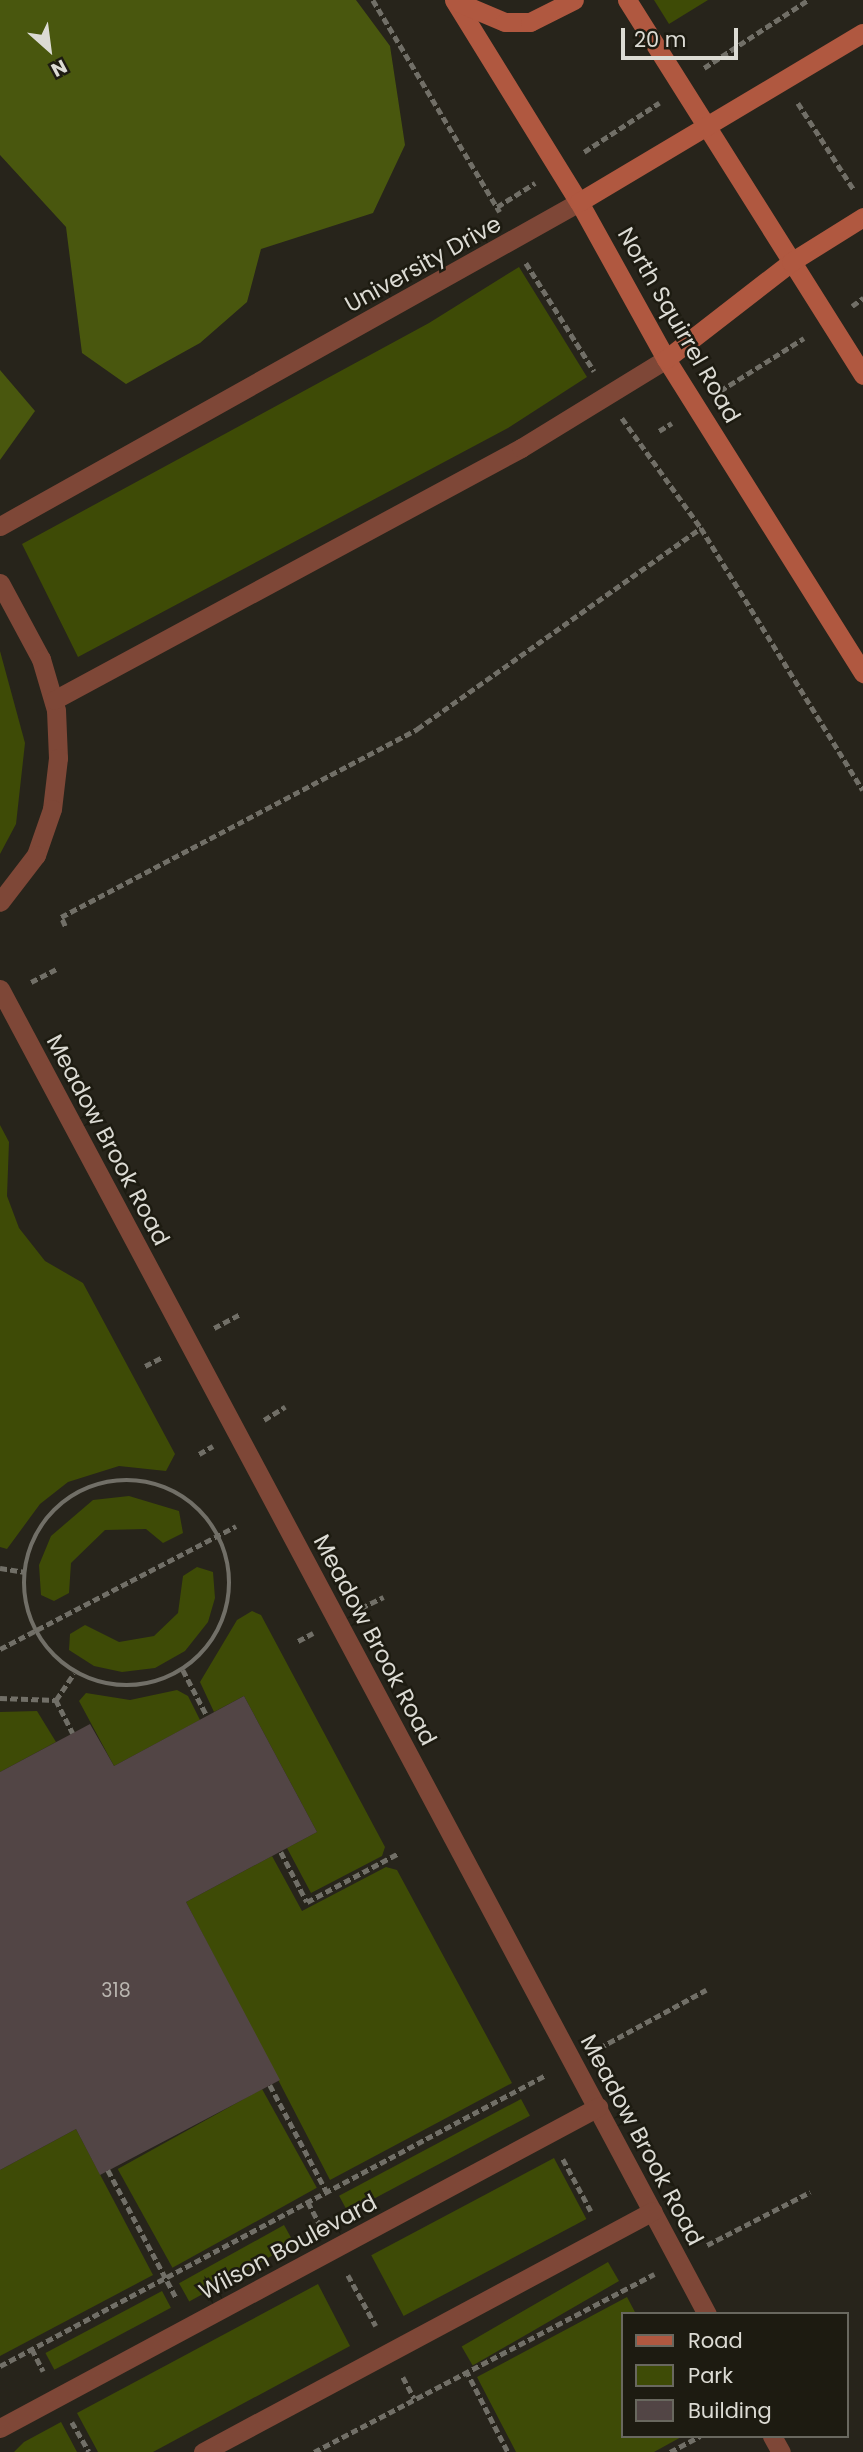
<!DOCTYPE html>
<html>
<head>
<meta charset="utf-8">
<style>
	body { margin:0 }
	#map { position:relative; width:863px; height:2452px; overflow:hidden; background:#27241b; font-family:Poppins,sans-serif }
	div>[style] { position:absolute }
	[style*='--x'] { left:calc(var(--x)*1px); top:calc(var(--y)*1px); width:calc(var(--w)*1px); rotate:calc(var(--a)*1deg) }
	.green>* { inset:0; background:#3e4b06; transform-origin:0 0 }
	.forest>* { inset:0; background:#49570e }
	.building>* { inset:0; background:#524545 }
	.path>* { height:4.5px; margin-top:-2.25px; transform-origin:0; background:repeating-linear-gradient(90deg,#716f67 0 7px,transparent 0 10.5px) }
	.path>.ring { margin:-2.25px; padding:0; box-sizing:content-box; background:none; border:4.5px solid #716f67; border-radius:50% }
	.minor>* { height:19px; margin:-9.5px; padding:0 9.5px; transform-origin:9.5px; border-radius:9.5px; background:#7e4737 }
	.secondary>* { height:19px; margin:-9.5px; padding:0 9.5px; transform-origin:9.5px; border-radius:9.5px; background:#b05840 }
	span { translate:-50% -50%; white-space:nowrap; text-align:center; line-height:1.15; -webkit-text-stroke:5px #1d1b11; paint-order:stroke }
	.number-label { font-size:19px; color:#bab6b0 }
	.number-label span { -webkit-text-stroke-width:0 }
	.street-label { font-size:23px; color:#dcdbd4 }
	.legend { position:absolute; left:621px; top:2312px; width:228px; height:126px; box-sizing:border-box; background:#1d1b11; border:2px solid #69685f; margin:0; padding:9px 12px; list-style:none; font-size:21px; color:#dcdbd4 }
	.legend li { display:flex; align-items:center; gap:14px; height:35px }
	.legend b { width:35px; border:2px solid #69685f }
	.north { position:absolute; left:14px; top:14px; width:70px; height:70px; -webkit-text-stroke:5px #1d1b11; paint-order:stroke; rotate:152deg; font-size:19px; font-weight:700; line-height:28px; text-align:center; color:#dcdbd4 }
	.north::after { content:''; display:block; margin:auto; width:24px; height:32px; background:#dcdbd4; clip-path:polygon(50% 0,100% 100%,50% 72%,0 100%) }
	.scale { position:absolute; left:621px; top:28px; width:117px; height:32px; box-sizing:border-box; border:4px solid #dcdbd4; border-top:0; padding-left:9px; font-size:21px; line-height:24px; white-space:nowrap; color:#dcdbd4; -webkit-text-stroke:5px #1d1b11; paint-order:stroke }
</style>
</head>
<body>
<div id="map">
	<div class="green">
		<i style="clip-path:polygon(654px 0,708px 0,669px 24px)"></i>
		<i style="clip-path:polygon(519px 267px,587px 377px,508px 428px,78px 657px,22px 544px,429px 323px)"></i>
		<i style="clip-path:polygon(0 651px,25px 743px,16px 824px,0 854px)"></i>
		<i style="clip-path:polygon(0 1125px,9px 1142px,7px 1196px,19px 1228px,45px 1261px,83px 1283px,175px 1454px,166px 1471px,119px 1466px,68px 1482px,40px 1504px,7px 1549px,0 1547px)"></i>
		<i style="clip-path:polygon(129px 1496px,179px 1511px,183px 1533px,163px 1543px,146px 1529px,105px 1530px,71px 1563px,69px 1593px,54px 1601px,41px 1595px,39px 1565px,51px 1536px,93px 1500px)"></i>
		<i style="clip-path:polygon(197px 1567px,213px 1572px,215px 1598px,208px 1622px,185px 1651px,155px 1668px,122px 1672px,94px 1666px,69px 1650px,70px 1634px,85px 1625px,119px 1642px,154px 1636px,178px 1613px,183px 1576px)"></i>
		<i style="clip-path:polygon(252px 1611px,261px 1615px,385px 1847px,382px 1856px,311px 1893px,287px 1848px,317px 1832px,244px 1696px,214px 1712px,200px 1682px,237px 1620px)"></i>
		<i style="clip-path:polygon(177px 1690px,188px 1696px,200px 1720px,114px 1766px,79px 1701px,86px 1693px,130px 1700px)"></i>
		<i style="clip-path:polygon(0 1712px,37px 1711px,56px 1742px,0 1772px)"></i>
		<i style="clip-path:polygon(272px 1856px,302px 1911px,386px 1867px,397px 1870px,512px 2083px,330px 2180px,186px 1902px)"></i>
		<i style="left:262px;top:2089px;width:113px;height:165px;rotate:61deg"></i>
		<i style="left:521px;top:2099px;width:19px;height:206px;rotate:62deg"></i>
		<i style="clip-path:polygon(76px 2129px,153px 2275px,0 2356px,0 2170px)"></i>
		<i style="left:554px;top:2158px;width:69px;height:207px;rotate:62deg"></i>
		<i style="left:284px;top:2225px;width:21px;height:120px;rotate:61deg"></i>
		<i style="left:608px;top:2262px;width:22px;height:169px;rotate:60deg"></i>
		<i style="clip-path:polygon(318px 2284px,350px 2346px,153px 2452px,98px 2452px,77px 2413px)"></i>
		<i style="left:162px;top:2291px;width:19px;height:132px;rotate:62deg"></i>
		<i style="clip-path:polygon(627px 2297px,636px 2314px,623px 2314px,623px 2436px,683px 2436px,654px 2452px,516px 2452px,477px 2377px)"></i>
		<i style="clip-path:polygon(61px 2422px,77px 2452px,14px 2452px,24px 2442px)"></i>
	</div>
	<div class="forest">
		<i style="clip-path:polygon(0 0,356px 0,390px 46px,405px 145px,373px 213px,261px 249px,247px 302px,200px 343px,126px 384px,82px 353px,66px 227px,0 155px)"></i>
		<i style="clip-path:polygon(0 370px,35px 411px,0 460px)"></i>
	</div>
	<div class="building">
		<i style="clip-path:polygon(244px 1696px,317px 1832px,186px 1902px,280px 2080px,100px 2175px,76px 2129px,0 2170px,0 1772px,90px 1724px,114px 1766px)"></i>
	</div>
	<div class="path">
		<i style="--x:373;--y:0;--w:247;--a:59.1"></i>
		<i style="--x:704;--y:68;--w:124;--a:-33.2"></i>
		<i style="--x:798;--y:103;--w:103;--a:57.2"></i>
		<i style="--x:584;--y:152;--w:90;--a:-33.2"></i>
		<i style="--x:497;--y:207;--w:45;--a:-32.3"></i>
		<i style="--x:526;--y:263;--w:128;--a:57.8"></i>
		<i style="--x:852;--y:306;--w:14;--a:-36"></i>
		<i style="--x:720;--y:391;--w:99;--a:-32.2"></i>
		<i style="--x:622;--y:418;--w:135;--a:54.3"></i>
		<i style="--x:701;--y:528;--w:308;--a:58.3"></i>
		<i style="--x:659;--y:431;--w:15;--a:-32"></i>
		<i style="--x:65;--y:926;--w:10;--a:-114"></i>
		<i style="--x:61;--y:917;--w:403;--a:-27.8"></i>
		<i style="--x:417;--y:729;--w:348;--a:-35.3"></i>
		<i style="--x:31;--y:982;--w:28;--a:-27"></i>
		<i style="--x:214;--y:1328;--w:30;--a:-28"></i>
		<i style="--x:145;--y:1366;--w:20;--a:-27"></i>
		<i style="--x:264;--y:1420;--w:25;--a:-32"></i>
		<i style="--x:199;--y:1454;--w:16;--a:-30"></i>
		<i class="ring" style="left:24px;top:1480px;width:201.5px;height:201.5px"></i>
		<i style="--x:0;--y:1568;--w:24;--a:9"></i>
		<i style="--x:361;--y:1608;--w:25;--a:-26"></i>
		<i style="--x:298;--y:1641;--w:17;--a:-28"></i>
		<i style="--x:0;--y:1649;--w:266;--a:-27.5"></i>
		<i style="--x:183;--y:1670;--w:52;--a:62.4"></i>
		<i style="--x:0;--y:1698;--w:56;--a:2"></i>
		<i style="--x:56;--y:1700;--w:32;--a:-56"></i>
		<i style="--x:56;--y:1700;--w:37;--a:63"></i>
		<i style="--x:281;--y:1852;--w:56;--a:62.5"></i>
		<i style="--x:307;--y:1902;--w:102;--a:-28.1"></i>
		<i style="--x:599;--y:2048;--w:122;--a:-28.5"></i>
		<i style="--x:270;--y:2085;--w:121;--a:62"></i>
		<i style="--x:563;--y:2159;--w:59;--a:61.7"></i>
		<i style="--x:108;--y:2170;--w:146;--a:61.9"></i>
		<i style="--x:308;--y:2202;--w:26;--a:62"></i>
		<i style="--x:707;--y:2245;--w:116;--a:-27.2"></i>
		<i style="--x:348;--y:2275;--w:58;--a:61.2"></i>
		<i style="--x:32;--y:2349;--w:25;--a:63"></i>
		<i style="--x:0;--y:2366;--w:619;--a:-28.06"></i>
		<i style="--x:847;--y:2367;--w:1;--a:0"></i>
		<i style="--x:466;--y:2370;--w:92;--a:62.9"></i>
		<i style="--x:403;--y:2377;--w:24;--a:62"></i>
		<i style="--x:72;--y:2422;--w:34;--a:60"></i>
		<i style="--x:314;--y:2452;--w:384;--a:-27.6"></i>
		<i style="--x:670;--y:2452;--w:34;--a:-28"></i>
	</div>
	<div class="minor">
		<i style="--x:0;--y:526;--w:663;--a:-29.23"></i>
		<i style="--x:0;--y:583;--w:86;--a:61.7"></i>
		<i style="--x:41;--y:659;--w:53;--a:73.6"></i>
		<i style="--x:56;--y:710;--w:48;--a:87.6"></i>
		<i style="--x:58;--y:758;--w:51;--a:96.7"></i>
		<i style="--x:52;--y:809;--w:49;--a:109.2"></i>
		<i style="--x:36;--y:855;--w:59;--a:127.5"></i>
		<i style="--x:54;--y:700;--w:531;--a:-28.35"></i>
		<i style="--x:521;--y:448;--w:170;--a:-31.5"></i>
		<i style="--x:0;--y:989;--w:1502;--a:61.92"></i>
		<i style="--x:0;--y:2428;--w:679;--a:-28.23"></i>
		<i style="--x:772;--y:2436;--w:18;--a:61"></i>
		<i style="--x:203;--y:2452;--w:510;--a:-28.17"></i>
	</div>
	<div class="secondary">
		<i style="--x:454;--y:0;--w:238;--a:58.3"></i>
		<i style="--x:579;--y:202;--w:179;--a:61"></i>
		<i style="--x:666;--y:359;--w:371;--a:57.9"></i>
		<i style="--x:627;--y:0;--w:443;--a:57.8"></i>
		<i style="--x:455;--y:1;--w:54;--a:22.8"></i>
		<i style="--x:505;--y:22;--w:25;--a:0"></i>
		<i style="--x:530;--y:22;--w:49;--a:-26.6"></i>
		<i style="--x:579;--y:202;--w:330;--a:-30.8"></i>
		<i style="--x:666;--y:359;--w:158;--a:-37.8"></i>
		<i style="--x:791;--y:262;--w:85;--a:-32"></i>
	</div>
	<div class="number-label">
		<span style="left:116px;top:1991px">318</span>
	</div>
	<div class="street-label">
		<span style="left:423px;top:264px;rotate:-29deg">University Drive</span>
		<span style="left:679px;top:325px;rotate:60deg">North Squirrel Road</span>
		<span style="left:108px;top:1140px;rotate:62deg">Meadow Brook Road</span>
		<span style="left:375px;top:1640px;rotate:62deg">Meadow Brook Road</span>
		<span style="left:642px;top:2140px;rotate:62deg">Meadow Brook Road</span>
		<span style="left:288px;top:2247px;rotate:-28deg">Wilson Boulevard</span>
	</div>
	<ul class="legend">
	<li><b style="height:9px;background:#b05840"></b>Road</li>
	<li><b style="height:19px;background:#3e4b06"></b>Park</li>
	<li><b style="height:19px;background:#524545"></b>Building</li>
	</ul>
	<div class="north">N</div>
	<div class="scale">20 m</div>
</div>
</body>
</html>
